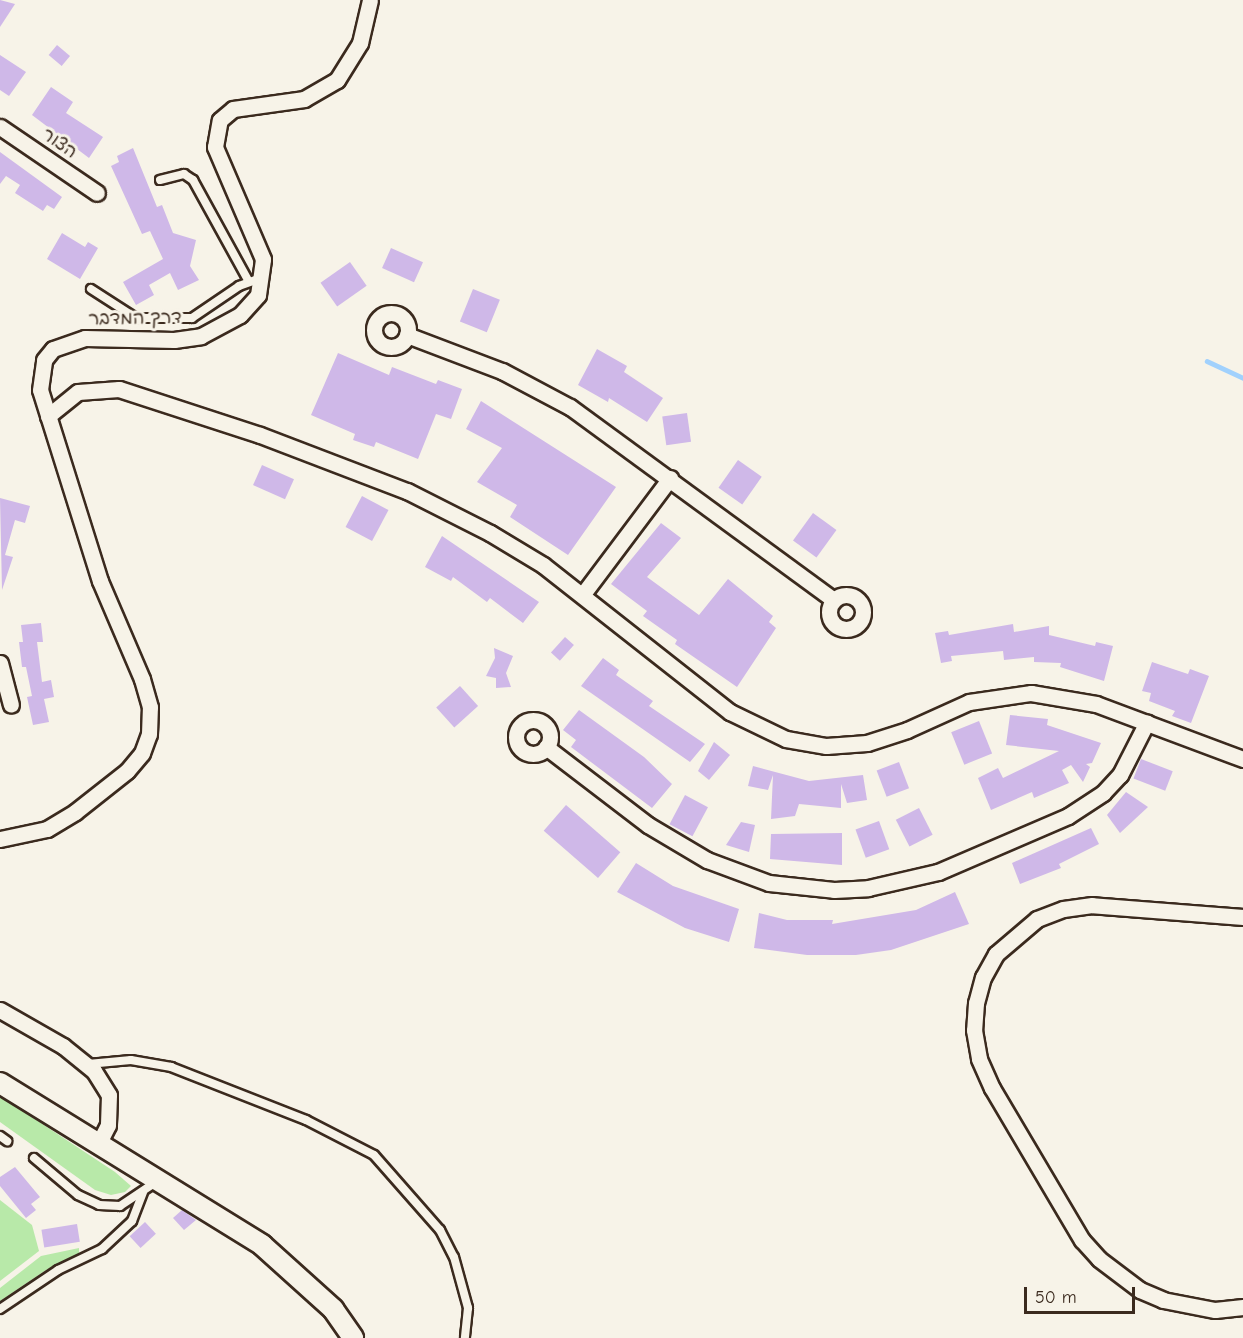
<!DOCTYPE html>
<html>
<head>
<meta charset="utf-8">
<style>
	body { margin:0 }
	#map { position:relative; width:1243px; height:1338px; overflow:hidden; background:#f7f3e8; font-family:"Comic Neue","Playpen Sans Hebrew",sans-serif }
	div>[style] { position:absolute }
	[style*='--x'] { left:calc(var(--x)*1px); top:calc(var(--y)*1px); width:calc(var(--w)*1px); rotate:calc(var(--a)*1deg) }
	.green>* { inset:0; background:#b8e9a9 }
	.stream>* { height:4.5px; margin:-2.25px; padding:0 2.25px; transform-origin:2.25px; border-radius:2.25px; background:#a1d1fd }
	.building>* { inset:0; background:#cfb8e8; transform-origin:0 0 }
	.roads { filter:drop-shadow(2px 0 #3b2a1e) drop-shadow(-2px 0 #3b2a1e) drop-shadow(0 2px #3b2a1e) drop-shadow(0 -2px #3b2a1e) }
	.service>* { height:8px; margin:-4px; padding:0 4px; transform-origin:4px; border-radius:4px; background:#f7f3e8 }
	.minor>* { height:15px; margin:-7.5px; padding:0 7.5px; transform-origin:7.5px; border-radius:7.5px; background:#f7f3e8 }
	.minor>.ring { margin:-7.5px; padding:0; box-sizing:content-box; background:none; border:15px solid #f7f3e8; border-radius:50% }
	.tertiary>* { height:20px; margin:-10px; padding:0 10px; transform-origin:10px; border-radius:10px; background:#f7f3e8 }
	span { translate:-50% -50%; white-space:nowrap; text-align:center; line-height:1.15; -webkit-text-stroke:6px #f7f3e8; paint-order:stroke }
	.street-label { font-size:18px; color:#3b2a1e }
	.scale { position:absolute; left:1024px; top:1287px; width:111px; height:27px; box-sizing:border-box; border:3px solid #3b2a1e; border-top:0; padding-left:8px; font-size:18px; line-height:21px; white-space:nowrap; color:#3b2a1e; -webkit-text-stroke:4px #f7f3e8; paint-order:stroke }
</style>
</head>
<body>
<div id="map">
	<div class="green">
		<i style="clip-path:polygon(0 1096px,115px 1172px,131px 1186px,125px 1192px,111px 1195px,95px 1190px,0 1122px)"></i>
		<i style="clip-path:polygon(0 1200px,32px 1225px,39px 1251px,0 1281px)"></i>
		<i style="clip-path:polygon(79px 1248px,79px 1257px,46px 1270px,0 1301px,0 1288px,41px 1256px)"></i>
	</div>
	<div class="stream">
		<i style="--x:1207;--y:361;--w:40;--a:25"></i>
	</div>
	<div class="building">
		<i style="clip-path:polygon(0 0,15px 4px,0 27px)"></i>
		<i style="left:57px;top:45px;width:17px;height:13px;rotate:40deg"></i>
		<i style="clip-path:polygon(0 55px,26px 72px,9px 96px,0 90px)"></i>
		<i style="clip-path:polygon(51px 87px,73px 102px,66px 113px,103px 137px,89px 158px,32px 115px)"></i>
		<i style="clip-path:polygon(133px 148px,157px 207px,162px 205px,173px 233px,196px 240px,190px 266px,199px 280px,178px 290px,170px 273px,149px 285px,154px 295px,136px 305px,123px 282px,163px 259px,150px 231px,142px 234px,111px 166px,119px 162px,117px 156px)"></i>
		<i style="clip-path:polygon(0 152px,62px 197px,54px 209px,47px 205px,43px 211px,15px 193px,20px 185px,6px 176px,0 184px)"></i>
		<i style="clip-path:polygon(62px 233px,85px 247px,88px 242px,98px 248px,80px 279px,47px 259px)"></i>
		<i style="left:391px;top:248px;width:35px;height:22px;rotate:24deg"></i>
		<i style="left:350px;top:262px;width:29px;height:36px;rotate:55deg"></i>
		<i style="left:473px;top:289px;width:29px;height:35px;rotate:22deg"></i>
		<i style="clip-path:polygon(597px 349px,627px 366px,624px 372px,663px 398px,647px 422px,609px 398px,608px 402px,578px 385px)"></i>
		<i style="clip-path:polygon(338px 353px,389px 375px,392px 367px,436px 384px,438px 380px,462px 389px,451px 419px,436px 414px,418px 459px,376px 442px,374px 447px,353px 440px,355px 434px,311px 415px)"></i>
		<i style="clip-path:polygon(481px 401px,616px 487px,568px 555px,510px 517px,517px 505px,477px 482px,502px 448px,466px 429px)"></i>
		<i style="left:687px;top:413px;width:29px;height:25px;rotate:82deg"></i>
		<i style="left:738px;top:460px;width:29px;height:34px;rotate:35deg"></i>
		<i style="left:262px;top:465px;width:35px;height:22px;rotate:24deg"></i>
		<i style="left:362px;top:496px;width:30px;height:35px;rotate:28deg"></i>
		<i style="clip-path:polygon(0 498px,30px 506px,25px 523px,15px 520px,5px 555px,13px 557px,2px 590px)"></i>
		<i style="left:813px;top:513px;width:29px;height:34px;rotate:36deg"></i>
		<i style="clip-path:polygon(661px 523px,681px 538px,647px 577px,699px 615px,728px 579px,773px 616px,769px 622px,776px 628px,737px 687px,675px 644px,677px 640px,643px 616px,647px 611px,611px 584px)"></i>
		<i style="clip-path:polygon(442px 536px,539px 602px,523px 623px,490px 598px,487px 602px,453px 577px,451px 581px,425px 567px)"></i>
		<i style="clip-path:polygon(41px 623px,43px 642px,37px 642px,42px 682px,51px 680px,54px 697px,44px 699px,49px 722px,33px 725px,27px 697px,32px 696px,26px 667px,22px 667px,19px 642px,23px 642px,21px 625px)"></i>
		<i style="clip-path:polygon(1013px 624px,1014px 632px,1049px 626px,1049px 635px,1095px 646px,1096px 642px,1113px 646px,1104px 681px,1060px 667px,1061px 663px,1034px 662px,1034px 657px,1004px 660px,1003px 651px,951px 656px,952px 661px,941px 663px,935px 633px,948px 631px,949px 635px)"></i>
		<i style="left:565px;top:637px;width:12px;height:21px;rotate:42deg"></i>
		<i style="clip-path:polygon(494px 648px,513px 656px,506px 673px,511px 687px,496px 688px,496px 678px,486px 676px,495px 658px)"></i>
		<i style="clip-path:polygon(603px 658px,619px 670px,616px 675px,653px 701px,649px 706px,705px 744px,690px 762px,581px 686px)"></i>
		<i style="clip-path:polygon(1152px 662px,1188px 674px,1190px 669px,1209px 676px,1191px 723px,1172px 716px,1175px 711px,1149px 701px,1151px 693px,1142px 691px)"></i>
		<i style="left:460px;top:686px;width:27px;height:32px;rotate:48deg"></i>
		<i style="clip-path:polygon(579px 710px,644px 757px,672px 784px,652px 808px,571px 747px,576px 740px,563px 730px)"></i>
		<i style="clip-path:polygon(1010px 715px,1048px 719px,1047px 725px,1101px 743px,1092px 763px,1086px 764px,1090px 767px,1083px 782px,1071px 765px,1062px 770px,1069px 783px,1034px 798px,1032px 792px,991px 810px,978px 778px,998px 768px,1003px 778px,1059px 751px,1006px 745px)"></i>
		<i style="left:979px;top:721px;width:35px;height:30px;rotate:68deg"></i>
		<i style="clip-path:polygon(714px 742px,730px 755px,709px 780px,698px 771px)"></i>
		<i style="left:1141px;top:759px;width:34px;height:21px;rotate:21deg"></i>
		<i style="left:899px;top:762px;width:28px;height:24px;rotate:69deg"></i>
		<i style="clip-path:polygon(753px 766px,809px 781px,863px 775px,867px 800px,847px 803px,841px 784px,841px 808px,799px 804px,795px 816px,771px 819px,773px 775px,768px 790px,748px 786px)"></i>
		<i style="clip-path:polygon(1126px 792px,1148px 807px,1120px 833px,1107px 815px)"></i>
		<i style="left:685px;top:795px;width:26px;height:33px;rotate:28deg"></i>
		<i style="left:566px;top:805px;width:72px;height:34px;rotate:41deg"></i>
		<i style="left:919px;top:808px;width:30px;height:26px;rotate:63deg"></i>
		<i style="left:879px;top:821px;width:30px;height:25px;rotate:70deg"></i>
		<i style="clip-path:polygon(741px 822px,755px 825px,749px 852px,726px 845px)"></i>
		<i style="clip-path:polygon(1091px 828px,1099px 844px,1059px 864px,1061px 868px,1020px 884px,1012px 863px)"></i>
		<i style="clip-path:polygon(842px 833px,842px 865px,770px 859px,771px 834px)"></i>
		<i style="clip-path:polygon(636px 863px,673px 886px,739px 909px,729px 942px,685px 928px,617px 892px)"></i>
		<i style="clip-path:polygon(955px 892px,969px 924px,891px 950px,856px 955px,807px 955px,754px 948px,759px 913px,787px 920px,833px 920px,832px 924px,916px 910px)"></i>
		<i style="clip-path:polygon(15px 1167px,40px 1197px,31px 1204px,36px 1210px,26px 1218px,0 1186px,0 1177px)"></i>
		<i style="clip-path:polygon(182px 1210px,196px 1220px,184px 1230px,173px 1218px)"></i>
		<i style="left:145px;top:1222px;width:16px;height:21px;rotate:47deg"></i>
		<i style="left:77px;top:1224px;width:18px;height:36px;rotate:81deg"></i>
	</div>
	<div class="roads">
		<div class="service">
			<i style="--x:160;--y:180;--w:25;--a:-14"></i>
			<i style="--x:184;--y:174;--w:11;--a:34"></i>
			<i style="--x:193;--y:180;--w:116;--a:61.2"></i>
			<i style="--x:91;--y:289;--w:54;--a:32.8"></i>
			<i style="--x:136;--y:318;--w:56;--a:0"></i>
			<i style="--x:192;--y:318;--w:57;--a:-34.2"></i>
			<i style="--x:239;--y:286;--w:23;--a:-20"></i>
			<i style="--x:88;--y:1064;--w:43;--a:-5.3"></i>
			<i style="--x:131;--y:1060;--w:41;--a:9.9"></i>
			<i style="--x:171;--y:1067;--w:145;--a:21.4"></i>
			<i style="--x:306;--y:1120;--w:76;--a:27.2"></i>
			<i style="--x:374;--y:1155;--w:100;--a:48.7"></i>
			<i style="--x:440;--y:1230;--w:30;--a:63"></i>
			<i style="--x:454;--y:1257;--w:53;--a:74.6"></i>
			<i style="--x:468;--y:1308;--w:30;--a:96"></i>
			<i style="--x:0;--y:1136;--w:9;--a:36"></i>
			<i style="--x:34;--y:1158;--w:57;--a:40.1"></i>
			<i style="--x:78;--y:1195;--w:23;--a:25"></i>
			<i style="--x:99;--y:1205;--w:21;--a:3"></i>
			<i style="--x:120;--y:1206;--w:43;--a:-33.7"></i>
			<i style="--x:0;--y:1309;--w:70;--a:-33.9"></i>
			<i style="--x:58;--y:1270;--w:49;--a:-25.5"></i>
			<i style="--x:102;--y:1249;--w:41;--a:-43"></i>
			<i style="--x:132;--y:1221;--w:31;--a:-69"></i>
		</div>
		<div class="minor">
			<i style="--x:0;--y:127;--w:117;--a:34.2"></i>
			<i class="ring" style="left:374px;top:313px;width:19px;height:19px"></i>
			<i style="--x:407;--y:335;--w:102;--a:20.8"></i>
			<i style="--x:502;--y:371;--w:77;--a:27.9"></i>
			<i style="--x:570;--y:407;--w:327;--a:36.2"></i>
			<i style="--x:48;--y:416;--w:38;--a:-39"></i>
			<i style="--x:78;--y:392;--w:41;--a:-4.2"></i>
			<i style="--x:119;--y:389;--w:148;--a:18.1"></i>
			<i style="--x:260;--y:435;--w:157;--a:20.9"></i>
			<i style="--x:407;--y:491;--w:93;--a:26.8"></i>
			<i style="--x:490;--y:533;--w:62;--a:31.1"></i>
			<i style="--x:543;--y:565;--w:238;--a:38.2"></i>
			<i style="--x:730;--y:712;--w:62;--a:25.7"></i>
			<i style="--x:786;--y:739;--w:41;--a:9.9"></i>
			<i style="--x:826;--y:746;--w:41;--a:-4.2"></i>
			<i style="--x:867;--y:743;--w:42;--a:-18"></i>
			<i style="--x:907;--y:730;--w:68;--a:-24.3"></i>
			<i style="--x:969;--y:702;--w:63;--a:-8.3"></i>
			<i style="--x:1031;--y:693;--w:66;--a:9.6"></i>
			<i style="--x:1096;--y:704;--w:157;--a:20.5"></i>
			<i style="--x:583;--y:594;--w:145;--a:-53.1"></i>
			<i class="ring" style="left:829px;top:595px;width:19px;height:19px"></i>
			<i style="--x:0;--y:663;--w:43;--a:75.3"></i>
			<i class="ring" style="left:516px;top:720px;width:19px;height:19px"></i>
			<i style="--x:546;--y:747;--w:128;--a:37.4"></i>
			<i style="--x:648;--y:825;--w:69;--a:30.7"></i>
			<i style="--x:707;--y:860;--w:66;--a:20.4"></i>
			<i style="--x:769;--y:883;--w:65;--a:6.1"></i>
			<i style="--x:834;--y:890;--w:34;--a:-3"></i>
			<i style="--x:868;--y:888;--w:72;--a:-12.9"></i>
			<i style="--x:938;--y:872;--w:142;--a:-23.3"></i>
			<i style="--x:1068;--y:816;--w:42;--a:-33.3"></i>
			<i style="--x:1103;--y:793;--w:25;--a:-47"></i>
			<i style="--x:1120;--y:775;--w:59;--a:-63"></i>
			<i style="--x:0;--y:839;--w:48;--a:-12"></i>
			<i style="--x:47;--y:829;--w:33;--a:-31"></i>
			<i style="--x:75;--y:812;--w:66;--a:-38.3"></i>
			<i style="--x:127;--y:771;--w:23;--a:-50"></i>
			<i style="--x:142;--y:753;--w:20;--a:-70"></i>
			<i style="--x:149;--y:734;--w:27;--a:-88"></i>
			<i style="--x:150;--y:707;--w:29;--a:-106"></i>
			<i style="--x:142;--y:679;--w:107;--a:-113.2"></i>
			<i style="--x:100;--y:581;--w:200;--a:-107.4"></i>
			<i style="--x:40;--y:390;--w:30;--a:-82"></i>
			<i style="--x:44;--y:360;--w:14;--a:-51"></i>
			<i style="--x:53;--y:349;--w:34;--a:-19"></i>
			<i style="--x:85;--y:338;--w:89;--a:1.3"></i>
			<i style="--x:174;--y:340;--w:27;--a:-8"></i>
			<i style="--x:201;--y:336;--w:44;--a:-28.3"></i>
			<i style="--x:240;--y:315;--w:27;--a:-48"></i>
			<i style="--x:258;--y:295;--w:36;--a:-82"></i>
			<i style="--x:263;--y:259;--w:122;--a:-113.2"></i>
			<i style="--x:215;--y:147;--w:27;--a:-80"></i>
			<i style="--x:220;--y:120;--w:17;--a:-40"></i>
			<i style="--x:233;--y:109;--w:72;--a:-8"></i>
			<i style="--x:304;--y:99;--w:38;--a:-30"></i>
			<i style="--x:337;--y:80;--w:44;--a:-58.1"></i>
			<i style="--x:360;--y:43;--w:44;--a:-76.9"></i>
			<i style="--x:1243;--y:917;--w:151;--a:-175.5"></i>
			<i style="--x:1092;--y:905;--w:29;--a:172"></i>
			<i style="--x:1063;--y:909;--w:28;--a:159"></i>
			<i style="--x:1037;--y:919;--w:54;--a:139.5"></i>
			<i style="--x:996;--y:954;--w:26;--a:119"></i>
			<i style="--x:983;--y:977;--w:27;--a:105"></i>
			<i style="--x:976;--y:1003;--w:27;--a:94"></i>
			<i style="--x:974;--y:1030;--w:29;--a:80"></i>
			<i style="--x:979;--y:1059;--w:32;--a:66"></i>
			<i style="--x:992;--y:1088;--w:177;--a:59.4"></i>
			<i style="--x:1082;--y:1240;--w:25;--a:48"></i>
			<i style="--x:1099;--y:1259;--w:51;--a:37.1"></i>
			<i style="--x:1140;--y:1290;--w:25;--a:23"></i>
			<i style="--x:1163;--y:1300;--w:53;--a:10.9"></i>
			<i style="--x:1215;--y:1310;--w:28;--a:-6"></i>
			<i style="--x:0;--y:1010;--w:73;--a:29.7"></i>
			<i style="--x:63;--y:1046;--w:40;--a:39"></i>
			<i style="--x:94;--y:1071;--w:28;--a:58"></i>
			<i style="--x:109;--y:1095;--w:30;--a:92"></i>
			<i style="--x:108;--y:1125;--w:22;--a:117"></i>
		</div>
		<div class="tertiary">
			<i style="--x:0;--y:1083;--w:308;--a:31.7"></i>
			<i style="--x:262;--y:1245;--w:96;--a:42"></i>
			<i style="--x:333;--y:1309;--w:35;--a:55"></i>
		</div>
	</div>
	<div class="street-label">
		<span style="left:59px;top:144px;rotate:34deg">הצור</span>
		<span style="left:135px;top:319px;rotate:-1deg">דרך המדבר</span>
	</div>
	<div class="scale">50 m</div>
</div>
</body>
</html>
